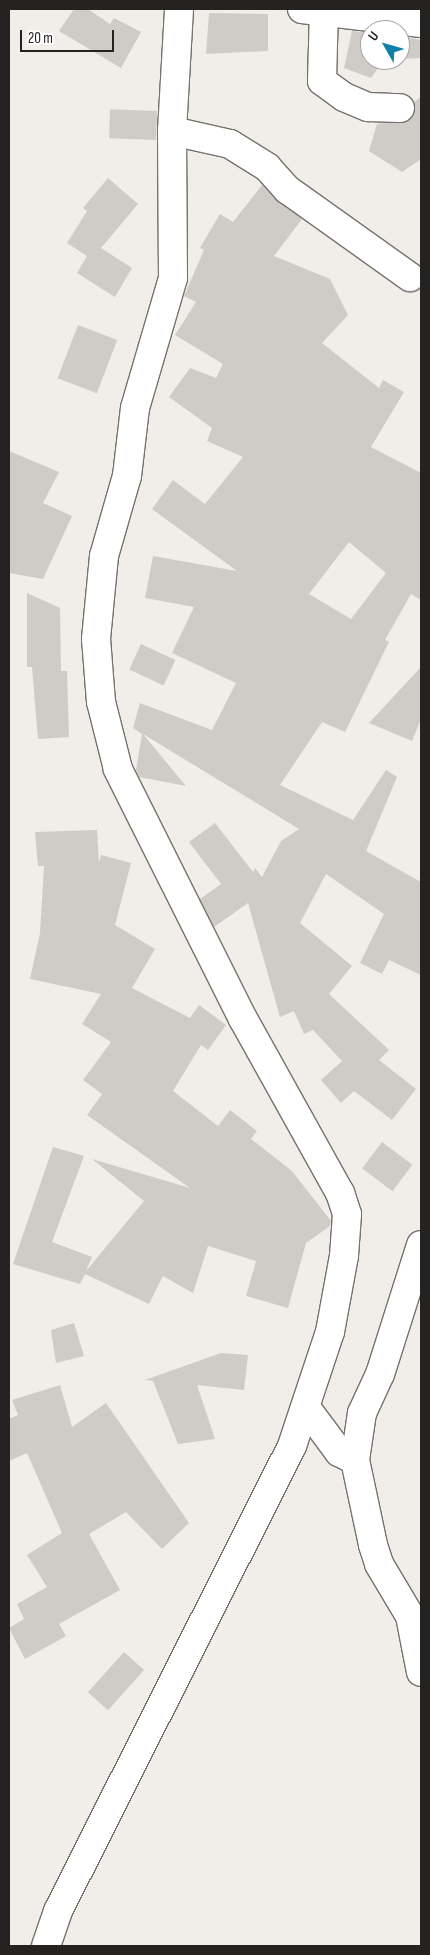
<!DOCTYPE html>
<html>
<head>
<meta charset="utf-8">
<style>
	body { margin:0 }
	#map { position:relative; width:430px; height:1955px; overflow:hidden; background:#f1ede8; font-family:"Sofia Sans Condensed",sans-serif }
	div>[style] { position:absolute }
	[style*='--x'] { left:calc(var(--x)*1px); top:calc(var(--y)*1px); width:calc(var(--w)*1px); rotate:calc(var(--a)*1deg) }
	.building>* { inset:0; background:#cfccc7; transform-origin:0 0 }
	.roads { filter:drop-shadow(1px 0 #75726d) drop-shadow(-1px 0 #75726d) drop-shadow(0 1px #75726d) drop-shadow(0 -1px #75726d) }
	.street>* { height:28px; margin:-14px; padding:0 14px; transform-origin:14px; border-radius:14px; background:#fff }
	span { translate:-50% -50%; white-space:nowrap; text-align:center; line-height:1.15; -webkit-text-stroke:4px #fff; paint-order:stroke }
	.frame { position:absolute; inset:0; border:10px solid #242321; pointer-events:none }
	.north { position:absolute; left:360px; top:20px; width:50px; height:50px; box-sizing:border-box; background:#fff; border:1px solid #a7a7a6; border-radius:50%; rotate:308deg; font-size:14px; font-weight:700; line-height:20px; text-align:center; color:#242321 }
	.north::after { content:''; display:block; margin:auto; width:18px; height:22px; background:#1180a8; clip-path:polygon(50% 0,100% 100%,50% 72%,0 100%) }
	.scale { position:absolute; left:20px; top:30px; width:94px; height:22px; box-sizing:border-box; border:2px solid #242321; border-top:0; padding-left:6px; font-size:15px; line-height:18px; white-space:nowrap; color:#242321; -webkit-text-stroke:4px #fff; paint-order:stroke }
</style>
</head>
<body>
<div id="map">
	<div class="building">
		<i style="clip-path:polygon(74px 9px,88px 9px,110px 24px,114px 18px,141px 32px,121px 68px,59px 31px)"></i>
		<i style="clip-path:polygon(209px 13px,268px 14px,268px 51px,206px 54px)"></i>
		<i style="clip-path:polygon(352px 31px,370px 33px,370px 60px,384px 60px,371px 78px,344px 68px)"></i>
		<i style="clip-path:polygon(400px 36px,421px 40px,421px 58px,400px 59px)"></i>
		<i style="clip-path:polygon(421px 97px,421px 159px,402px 172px,369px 151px,377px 124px,408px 121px,413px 116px,414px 102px)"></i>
		<i style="left:157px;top:111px;width:29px;height:47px;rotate:92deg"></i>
		<i style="clip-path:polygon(108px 178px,138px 204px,101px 248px,132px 268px,115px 297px,77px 273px,87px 256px,67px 243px,87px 211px,83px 208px)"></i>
		<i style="clip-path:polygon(evenodd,262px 185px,302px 219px,274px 256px,330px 279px,348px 315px,322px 343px,379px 388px,383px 380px,404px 392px,371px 447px,421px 473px,421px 600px,411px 594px,385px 640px,389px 642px,345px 732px,322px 722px,280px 785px,353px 820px,386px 770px,397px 777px,366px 851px,421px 882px,421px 975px,389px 960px,382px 974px,360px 963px,384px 914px,326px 874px,300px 923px,352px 966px,329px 994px,389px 1050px,379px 1060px,416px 1089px,392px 1120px,354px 1091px,341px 1103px,321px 1080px,342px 1061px,313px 1030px,304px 1034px,294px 1011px,280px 1017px,248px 903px,214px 927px,200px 899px,221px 884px,189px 842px,215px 823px,253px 872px,255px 868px,262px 877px,281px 841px,299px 829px,143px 734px,186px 786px,139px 777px,136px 770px,142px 734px,133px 728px,140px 703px,212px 730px,236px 683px,172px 653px,194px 607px,145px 598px,153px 556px,237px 571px,152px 509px,173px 480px,205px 504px,243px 457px,207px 441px,212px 428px,169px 397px,190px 368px,216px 378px,223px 364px,175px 335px,196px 302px,184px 296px,204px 250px,200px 248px,220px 214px,233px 222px,262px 185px,349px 542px,386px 573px,351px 619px,309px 594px,349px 542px)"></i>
		<i style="left:78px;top:325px;width:42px;height:57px;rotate:21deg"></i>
		<i style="clip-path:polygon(9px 451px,59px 472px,43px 503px,72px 516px,43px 579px,9px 573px)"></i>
		<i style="clip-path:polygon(27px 593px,60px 608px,61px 671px,67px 671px,69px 737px,38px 739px,32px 667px,27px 667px)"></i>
		<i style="left:141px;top:644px;width:38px;height:28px;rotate:25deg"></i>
		<i style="clip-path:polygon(421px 667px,421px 719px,412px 741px,369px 723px)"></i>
		<i style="clip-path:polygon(97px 830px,99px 863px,101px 855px,131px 863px,115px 925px,155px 949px,132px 988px,190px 1018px,199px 1005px,226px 1025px,208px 1050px,201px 1045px,173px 1091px,218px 1126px,230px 1110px,257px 1131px,251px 1139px,292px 1171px,331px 1221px,330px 1226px,306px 1243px,288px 1308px,246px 1296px,256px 1261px,208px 1246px,193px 1293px,163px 1276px,149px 1304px,85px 1274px,80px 1284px,13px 1264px,53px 1147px,84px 1156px,52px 1242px,92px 1257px,86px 1271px,144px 1201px,92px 1159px,190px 1188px,87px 1115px,102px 1094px,83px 1080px,111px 1042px,82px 1024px,101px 994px,30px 979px,40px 933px,44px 866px,38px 866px,35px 832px)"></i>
		<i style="left:382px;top:1142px;width:38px;height:33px;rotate:37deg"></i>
		<i style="clip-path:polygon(74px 1323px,84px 1356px,56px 1363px,51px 1330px)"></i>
		<i style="clip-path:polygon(221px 1353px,248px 1355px,244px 1390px,197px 1385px,215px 1439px,178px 1444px,153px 1381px,145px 1380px)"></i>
		<i style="clip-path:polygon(60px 1385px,72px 1427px,106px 1403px,189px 1523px,162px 1549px,126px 1512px,89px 1534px,120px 1590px,59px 1624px,66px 1636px,25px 1659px,9px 1628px,24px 1619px,17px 1604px,47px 1587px,27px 1555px,62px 1533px,27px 1453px,9px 1461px,9px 1419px,18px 1415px,12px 1400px)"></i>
		<i style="left:124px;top:1652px;width:27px;height:54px;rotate:42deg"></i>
	</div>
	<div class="roads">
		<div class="street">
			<i style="--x:302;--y:9;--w:120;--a:6.7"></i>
			<i style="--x:324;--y:9;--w:72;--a:91.6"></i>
			<i style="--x:322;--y:81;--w:27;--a:36"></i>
			<i style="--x:344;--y:97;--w:26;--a:23"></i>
			<i style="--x:368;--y:107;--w:32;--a:2"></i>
			<i style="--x:172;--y:131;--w:59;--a:12.6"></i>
			<i style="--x:230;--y:144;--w:44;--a:31.9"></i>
			<i style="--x:267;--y:167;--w:31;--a:48"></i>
			<i style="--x:288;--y:190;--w:150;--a:35.5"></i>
			<i style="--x:421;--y:1245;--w:135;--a:107.6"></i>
			<i style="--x:380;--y:1374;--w:43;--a:114.8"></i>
			<i style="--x:362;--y:1413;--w:48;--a:98.5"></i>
			<i style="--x:355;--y:1460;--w:87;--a:78"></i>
			<i style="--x:373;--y:1545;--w:20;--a:72"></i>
			<i style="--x:379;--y:1564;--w:61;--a:59.2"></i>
			<i style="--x:410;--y:1616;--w:57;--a:78.9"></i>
			<i style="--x:307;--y:1409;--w:54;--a:53.3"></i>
			<i style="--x:339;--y:1452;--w:18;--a:27"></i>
			<i style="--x:46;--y:1946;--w:37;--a:-71"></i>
			<i style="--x:58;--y:1911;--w:521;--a:-63.29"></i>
			<i style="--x:292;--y:1446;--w:120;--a:-71.6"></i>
			<i style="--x:330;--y:1332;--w:77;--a:-79.6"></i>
			<i style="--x:344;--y:1256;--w:42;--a:-85.9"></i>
			<i style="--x:347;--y:1214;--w:22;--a:-108"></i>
			<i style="--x:340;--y:1193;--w:199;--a:-119.1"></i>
			<i style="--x:243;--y:1019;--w:280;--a:-116.6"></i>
			<i style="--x:118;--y:769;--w:69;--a:-104.2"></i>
			<i style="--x:101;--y:702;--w:63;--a:-94.5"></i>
			<i style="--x:96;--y:639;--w:83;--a:-84.5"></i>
			<i style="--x:104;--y:556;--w:83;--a:-74"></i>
			<i style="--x:127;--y:476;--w:68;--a:-83.3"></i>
			<i style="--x:135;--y:408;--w:135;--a:-73.7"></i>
			<i style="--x:173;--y:278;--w:147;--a:-90.4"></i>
			<i style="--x:172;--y:131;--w:122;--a:-86.7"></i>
		</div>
	</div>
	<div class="frame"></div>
	<div class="north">U</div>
	<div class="scale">20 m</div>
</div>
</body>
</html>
